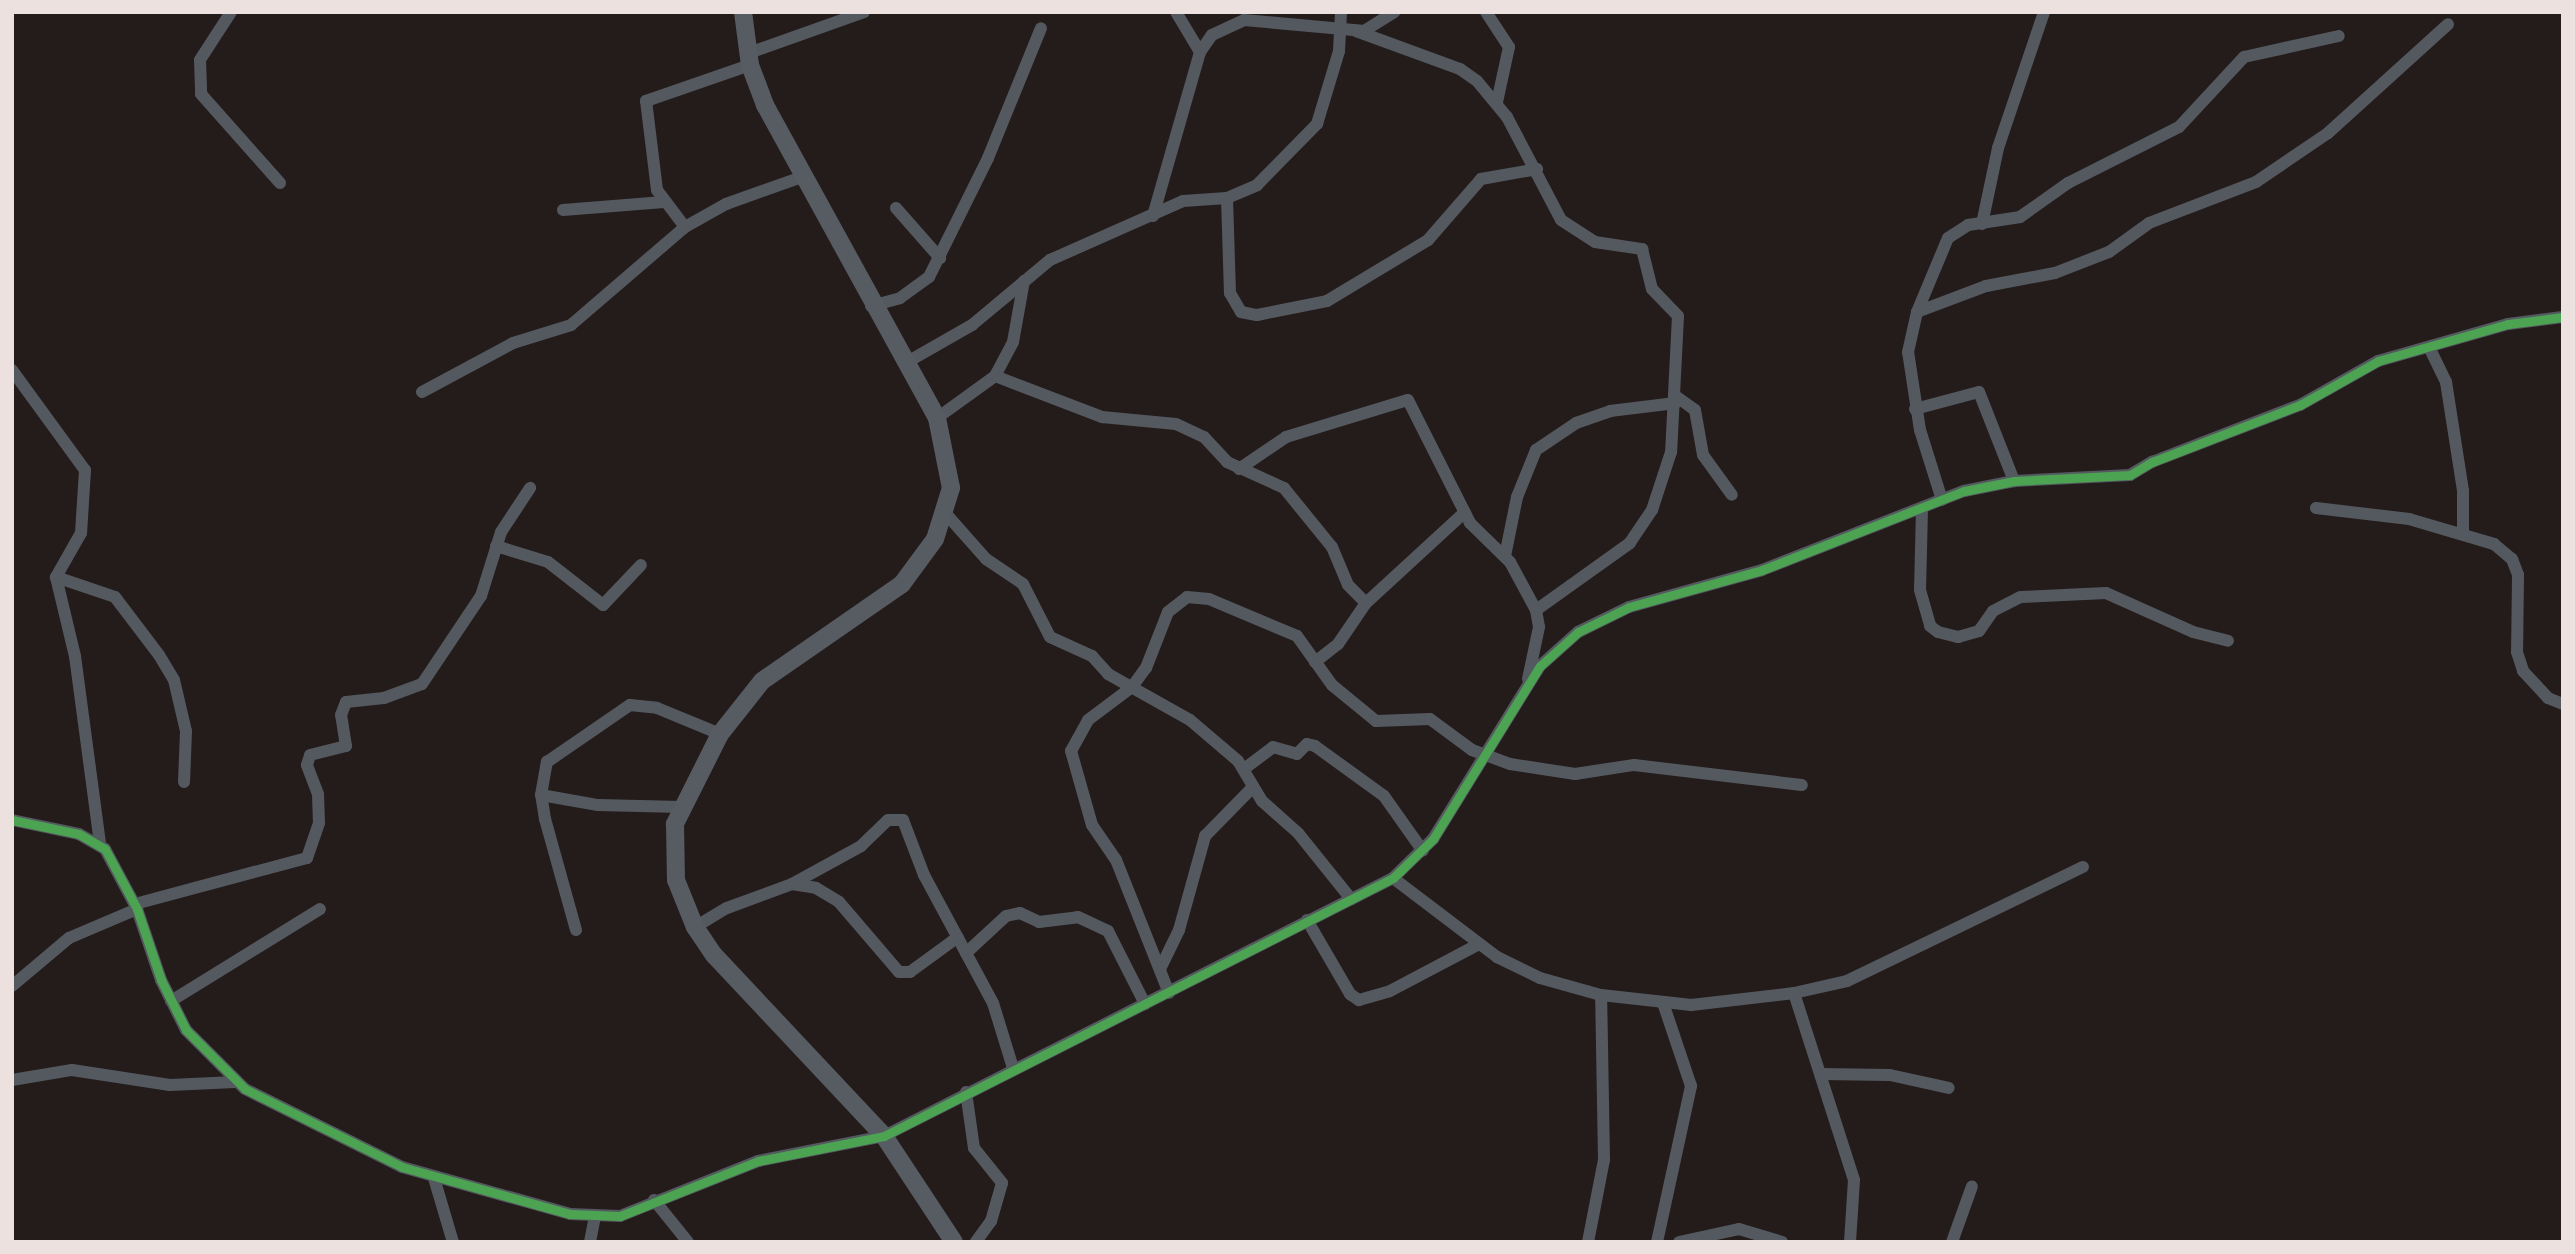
<!DOCTYPE html>
<html>
<head>
<meta charset="utf-8">
<style>
	body { margin:0 }
	#map { position:relative; width:2575px; height:1254px; overflow:hidden; background:#241c1b; font-family:"IBM Plex Sans",sans-serif }
	div>[style] { position:absolute }
	[style*='--x'] { left:calc(var(--x)*1px); top:calc(var(--y)*1px); width:calc(var(--w)*1px); rotate:calc(var(--a)*1deg) }
	.street>* { height:12px; margin:-6px; padding:0 6px; transform-origin:6px; border-radius:6px; background:#545960 }
	.secondary>* { height:18px; margin:-9px; padding:0 9px; transform-origin:9px; border-radius:9px; background:#575c62 }
	.cycleway>* { height:9px; margin:-4.5px; padding:0 4.5px; transform-origin:4.5px; border-radius:4.5px; background:#4ca352 }
	span { translate:-50% -50%; white-space:nowrap; text-align:center; line-height:1.15; -webkit-text-stroke:7px #281817; paint-order:stroke }
	.frame { position:absolute; inset:0; border:14px solid #ede1e0; pointer-events:none }
</style>
</head>
<body>
<div id="map">
	<div class="street">
		<i style="--x:231;--y:12;--w:57;--a:122.9"></i>
		<i style="--x:200;--y:60;--w:34;--a:88"></i>
		<i style="--x:201;--y:94;--w:119;--a:48.4"></i>
		<i style="--x:1176;--y:12;--w:47;--a:59"></i>
		<i style="--x:1486;--y:12;--w:42;--a:56.7"></i>
		<i style="--x:1509;--y:47;--w:56;--a:102.3"></i>
		<i style="--x:1356;--y:31;--w:111;--a:20.1"></i>
		<i style="--x:1460;--y:69;--w:21;--a:35"></i>
		<i style="--x:1477;--y:81;--w:47;--a:50.2"></i>
		<i style="--x:1507;--y:117;--w:116;--a:62.3"></i>
		<i style="--x:1561;--y:220;--w:40;--a:32.9"></i>
		<i style="--x:1595;--y:242;--w:48;--a:8.5"></i>
		<i style="--x:1642;--y:249;--w:41;--a:76"></i>
		<i style="--x:1652;--y:289;--w:37;--a:46"></i>
		<i style="--x:1678;--y:316;--w:136;--a:92.9"></i>
		<i style="--x:1671;--y:452;--w:61;--a:108.1"></i>
		<i style="--x:1652;--y:510;--w:40;--a:124"></i>
		<i style="--x:1630;--y:543;--w:115;--a:144.5"></i>
		<i style="--x:749;--y:53;--w:122;--a:-19.6"></i>
		<i style="--x:1227;--y:198;--w:95;--a:88.2"></i>
		<i style="--x:1230;--y:293;--w:22;--a:60"></i>
		<i style="--x:1241;--y:312;--w:16;--a:11"></i>
		<i style="--x:1257;--y:315;--w:71;--a:-11.3"></i>
		<i style="--x:1327;--y:301;--w:118;--a:-31.1"></i>
		<i style="--x:1428;--y:240;--w:81;--a:-49"></i>
		<i style="--x:1481;--y:179;--w:57;--a:-10.1"></i>
		<i style="--x:896;--y:208;--w:67;--a:48.7"></i>
		<i style="--x:563;--y:210;--w:101;--a:-4.5"></i>
		<i style="--x:1153;--y:216;--w:171;--a:-74"></i>
		<i style="--x:1200;--y:52;--w:21;--a:-55"></i>
		<i style="--x:1212;--y:35;--w:35;--a:-25"></i>
		<i style="--x:1244;--y:20;--w:121;--a:5.2"></i>
		<i style="--x:1364;--y:31;--w:36;--a:-32"></i>
		<i style="--x:1982;--y:224;--w:78;--a:-78.1"></i>
		<i style="--x:1998;--y:148;--w:144;--a:-71.3"></i>
		<i style="--x:685;--y:227;--w:46;--a:-127.1"></i>
		<i style="--x:657;--y:190;--w:90;--a:-97"></i>
		<i style="--x:646;--y:101;--w:110;--a:-19.1"></i>
		<i style="--x:871;--y:306;--w:30;--a:-15"></i>
		<i style="--x:900;--y:298;--w:36;--a:-36"></i>
		<i style="--x:929;--y:277;--w:133;--a:-63.6"></i>
		<i style="--x:988;--y:158;--w:140;--a:-67.8"></i>
		<i style="--x:1917;--y:312;--w:74;--a:-20.6"></i>
		<i style="--x:1986;--y:286;--w:70;--a:-10.7"></i>
		<i style="--x:2055;--y:273;--w:58;--a:-21.3"></i>
		<i style="--x:2109;--y:252;--w:49;--a:-35.9"></i>
		<i style="--x:2149;--y:223;--w:115;--a:-21"></i>
		<i style="--x:2256;--y:182;--w:87;--a:-34.2"></i>
		<i style="--x:2328;--y:133;--w:162;--a:-42.2"></i>
		<i style="--x:2429;--y:347;--w:39;--a:64"></i>
		<i style="--x:2446;--y:382;--w:110;--a:81.1"></i>
		<i style="--x:2463;--y:491;--w:42;--a:90"></i>
		<i style="--x:909;--y:361;--w:73;--a:-29.7"></i>
		<i style="--x:972;--y:325;--w:102;--a:-39.8"></i>
		<i style="--x:1050;--y:260;--w:145;--a:-23.9"></i>
		<i style="--x:1183;--y:201;--w:44;--a:-3.9"></i>
		<i style="--x:1227;--y:198;--w:33;--a:-23"></i>
		<i style="--x:1257;--y:185;--w:86;--a:-45.5"></i>
		<i style="--x:1317;--y:124;--w:76;--a:-73.2"></i>
		<i style="--x:1339;--y:51;--w:39;--a:-87"></i>
		<i style="--x:12;--y:370;--w:124;--a:53.9"></i>
		<i style="--x:85;--y:470;--w:63;--a:93.6"></i>
		<i style="--x:81;--y:533;--w:51;--a:119.6"></i>
		<i style="--x:56;--y:577;--w:81;--a:76.5"></i>
		<i style="--x:75;--y:656;--w:189;--a:82.4"></i>
		<i style="--x:995;--y:376;--w:115;--a:21"></i>
		<i style="--x:1102;--y:417;--w:74;--a:5.4"></i>
		<i style="--x:1176;--y:424;--w:31;--a:25"></i>
		<i style="--x:1204;--y:437;--w:34;--a:47"></i>
		<i style="--x:1227;--y:462;--w:63;--a:24.5"></i>
		<i style="--x:1284;--y:488;--w:76;--a:50.9"></i>
		<i style="--x:1332;--y:547;--w:41;--a:67.2"></i>
		<i style="--x:1348;--y:585;--w:25;--a:45"></i>
		<i style="--x:1366;--y:603;--w:134;--a:-42.6"></i>
		<i style="--x:422;--y:392;--w:103;--a:-28.3"></i>
		<i style="--x:513;--y:343;--w:61;--a:-17.2"></i>
		<i style="--x:571;--y:325;--w:150;--a:-40.7"></i>
		<i style="--x:685;--y:227;--w:47;--a:-29.3"></i>
		<i style="--x:726;--y:204;--w:81;--a:-19.6"></i>
		<i style="--x:1677;--y:397;--w:22;--a:36"></i>
		<i style="--x:1695;--y:410;--w:46;--a:79.9"></i>
		<i style="--x:1703;--y:455;--w:49;--a:54.1"></i>
		<i style="--x:1915;--y:409;--w:66;--a:-14.9"></i>
		<i style="--x:1979;--y:392;--w:96;--a:68.5"></i>
		<i style="--x:937;--y:418;--w:72;--a:-35.9"></i>
		<i style="--x:995;--y:376;--w:38;--a:-62"></i>
		<i style="--x:1013;--y:342;--w:62;--a:-79.8"></i>
		<i style="--x:1239;--y:469;--w:57;--a:-34.2"></i>
		<i style="--x:1286;--y:437;--w:127;--a:-16.9"></i>
		<i style="--x:1408;--y:400;--w:138;--a:63.2"></i>
		<i style="--x:1470;--y:523;--w:56;--a:44.3"></i>
		<i style="--x:1510;--y:562;--w:55;--a:61.6"></i>
		<i style="--x:1536;--y:610;--w:17;--a:80"></i>
		<i style="--x:1539;--y:627;--w:53;--a:101.9"></i>
		<i style="--x:1942;--y:500;--w:73;--a:-107.4"></i>
		<i style="--x:1920;--y:430;--w:79;--a:-98.7"></i>
		<i style="--x:1908;--y:352;--w:41;--a:-77.3"></i>
		<i style="--x:1917;--y:312;--w:80;--a:-67.3"></i>
		<i style="--x:1948;--y:238;--w:24;--a:-33"></i>
		<i style="--x:1968;--y:225;--w:53;--a:-8.7"></i>
		<i style="--x:2020;--y:217;--w:59;--a:-35.3"></i>
		<i style="--x:2068;--y:183;--w:124;--a:-26.8"></i>
		<i style="--x:2179;--y:127;--w:96;--a:-47.1"></i>
		<i style="--x:2244;--y:57;--w:97;--a:-12.5"></i>
		<i style="--x:2316;--y:508;--w:94;--a:6.7"></i>
		<i style="--x:2409;--y:519;--w:89;--a:16.4"></i>
		<i style="--x:2494;--y:544;--w:23;--a:40"></i>
		<i style="--x:2512;--y:559;--w:17;--a:69"></i>
		<i style="--x:2518;--y:575;--w:77;--a:90.7"></i>
		<i style="--x:2517;--y:652;--w:20;--a:72"></i>
		<i style="--x:2523;--y:671;--w:37;--a:47"></i>
		<i style="--x:2548;--y:698;--w:16;--a:22"></i>
		<i style="--x:1922;--y:509;--w:81;--a:91.4"></i>
		<i style="--x:1920;--y:590;--w:37;--a:74"></i>
		<i style="--x:1930;--y:626;--w:10;--a:37"></i>
		<i style="--x:1938;--y:632;--w:21;--a:14"></i>
		<i style="--x:1958;--y:637;--w:22;--a:-16"></i>
		<i style="--x:1979;--y:631;--w:24;--a:-55"></i>
		<i style="--x:1993;--y:611;--w:31;--a:-27"></i>
		<i style="--x:2021;--y:597;--w:85;--a:-2.7"></i>
		<i style="--x:2106;--y:593;--w:95;--a:24.1"></i>
		<i style="--x:2193;--y:632;--w:36;--a:14"></i>
		<i style="--x:947;--y:515;--w:59;--a:48.4"></i>
		<i style="--x:986;--y:559;--w:45;--a:34"></i>
		<i style="--x:1023;--y:584;--w:59;--a:63"></i>
		<i style="--x:1050;--y:637;--w:46;--a:24.3"></i>
		<i style="--x:1092;--y:656;--w:24;--a:48"></i>
		<i style="--x:1108;--y:674;--w:94;--a:29.3"></i>
		<i style="--x:1190;--y:720;--w:63;--a:40.5"></i>
		<i style="--x:1238;--y:761;--w:47;--a:59"></i>
		<i style="--x:1262;--y:801;--w:48;--a:41.6"></i>
		<i style="--x:1298;--y:833;--w:85;--a:51.2"></i>
		<i style="--x:496;--y:546;--w:54;--a:17.1"></i>
		<i style="--x:548;--y:562;--w:70;--a:38"></i>
		<i style="--x:603;--y:605;--w:55;--a:-46.5"></i>
		<i style="--x:1505;--y:556;--w:60;--a:-78.5"></i>
		<i style="--x:1517;--y:497;--w:51;--a:-68"></i>
		<i style="--x:1536;--y:450;--w:48;--a:-34"></i>
		<i style="--x:1576;--y:423;--w:36;--a:-19"></i>
		<i style="--x:1610;--y:411;--w:66;--a:-6.9"></i>
		<i style="--x:56;--y:577;--w:62;--a:18.7"></i>
		<i style="--x:115;--y:597;--w:73;--a:52.8"></i>
		<i style="--x:159;--y:655;--w:29;--a:59"></i>
		<i style="--x:174;--y:680;--w:52;--a:76.8"></i>
		<i style="--x:186;--y:731;--w:51;--a:92.2"></i>
		<i style="--x:1315;--y:662;--w:29;--a:-38"></i>
		<i style="--x:1338;--y:644;--w:50;--a:-55.7"></i>
		<i style="--x:1244;--y:769;--w:36;--a:-37"></i>
		<i style="--x:1273;--y:747;--w:25;--a:16"></i>
		<i style="--x:1297;--y:754;--w:14;--a:-45"></i>
		<i style="--x:1307;--y:744;--w:8;--a:14"></i>
		<i style="--x:1315;--y:746;--w:85;--a:35.9"></i>
		<i style="--x:1384;--y:796;--w:67;--a:54.7"></i>
		<i style="--x:541;--y:795;--w:58;--a:10"></i>
		<i style="--x:598;--y:805;--w:83;--a:1.4"></i>
		<i style="--x:12;--y:820;--w:68;--a:11.8"></i>
		<i style="--x:79;--y:834;--w:30;--a:30"></i>
		<i style="--x:105;--y:849;--w:68;--a:61.9"></i>
		<i style="--x:137;--y:909;--w:75;--a:71.3"></i>
		<i style="--x:161;--y:980;--w:56;--a:63.4"></i>
		<i style="--x:186;--y:1030;--w:83;--a:45"></i>
		<i style="--x:245;--y:1089;--w:175;--a:26.4"></i>
		<i style="--x:402;--y:1167;--w:174;--a:15.6"></i>
		<i style="--x:570;--y:1214;--w:50;--a:2.3"></i>
		<i style="--x:620;--y:1216;--w:149;--a:-21.7"></i>
		<i style="--x:758;--y:1161;--w:128;--a:-11.2"></i>
		<i style="--x:884;--y:1136;--w:571;--a:-26.88"></i>
		<i style="--x:1393;--y:878;--w:56;--a:-44.3"></i>
		<i style="--x:1433;--y:839;--w:203;--a:-58.3"></i>
		<i style="--x:1540;--y:666;--w:51;--a:-41.8"></i>
		<i style="--x:1578;--y:632;--w:57;--a:-26.1"></i>
		<i style="--x:1629;--y:607;--w:138;--a:-15.5"></i>
		<i style="--x:1762;--y:570;--w:217;--a:-21.4"></i>
		<i style="--x:1964;--y:491;--w:51;--a:-11.3"></i>
		<i style="--x:2014;--y:481;--w:116;--a:-3"></i>
		<i style="--x:2130;--y:475;--w:26;--a:-31"></i>
		<i style="--x:2152;--y:462;--w:159;--a:-21.1"></i>
		<i style="--x:2300;--y:405;--w:90;--a:-29.4"></i>
		<i style="--x:2378;--y:361;--w:135;--a:-15.9"></i>
		<i style="--x:2508;--y:324;--w:55;--a:-7.3"></i>
		<i style="--x:1393;--y:878;--w:131;--a:37.2"></i>
		<i style="--x:1497;--y:957;--w:48;--a:26"></i>
		<i style="--x:1540;--y:978;--w:63;--a:15.6"></i>
		<i style="--x:1601;--y:995;--w:91;--a:6.3"></i>
		<i style="--x:1691;--y:1005;--w:104;--a:-6.6"></i>
		<i style="--x:1794;--y:993;--w:54;--a:-12.8"></i>
		<i style="--x:1847;--y:981;--w:262;--a:-25.8"></i>
		<i style="--x:792;--y:884;--w:79;--a:-28.8"></i>
		<i style="--x:861;--y:846;--w:37;--a:-44"></i>
		<i style="--x:888;--y:820;--w:15;--a:0"></i>
		<i style="--x:903;--y:820;--w:59;--a:69.1"></i>
		<i style="--x:924;--y:875;--w:145;--a:61.7"></i>
		<i style="--x:993;--y:1003;--w:68;--a:72.9"></i>
		<i style="--x:135;--y:904;--w:178;--a:-15"></i>
		<i style="--x:307;--y:858;--w:37;--a:-71"></i>
		<i style="--x:319;--y:823;--w:29;--a:-92"></i>
		<i style="--x:318;--y:794;--w:31;--a:-111"></i>
		<i style="--x:307;--y:765;--w:10;--a:-73"></i>
		<i style="--x:310;--y:755;--w:37;--a:-14"></i>
		<i style="--x:346;--y:746;--w:31;--a:-99"></i>
		<i style="--x:341;--y:715;--w:14;--a:-69"></i>
		<i style="--x:346;--y:702;--w:38;--a:-6"></i>
		<i style="--x:384;--y:698;--w:40;--a:-20.2"></i>
		<i style="--x:422;--y:684;--w:106;--a:-56.2"></i>
		<i style="--x:481;--y:596;--w:67;--a:-72.6"></i>
		<i style="--x:501;--y:532;--w:53;--a:-56.6"></i>
		<i style="--x:1307;--y:920;--w:86;--a:59.8"></i>
		<i style="--x:1350;--y:994;--w:11;--a:34"></i>
		<i style="--x:1359;--y:1000;--w:32;--a:-16"></i>
		<i style="--x:1390;--y:991;--w:101;--a:-27.8"></i>
		<i style="--x:695;--y:927;--w:37;--a:-31"></i>
		<i style="--x:727;--y:908;--w:69;--a:-20.3"></i>
		<i style="--x:792;--y:884;--w:24;--a:9"></i>
		<i style="--x:816;--y:888;--w:27;--a:31"></i>
		<i style="--x:839;--y:902;--w:92;--a:49.4"></i>
		<i style="--x:899;--y:972;--w:11;--a:0"></i>
		<i style="--x:910;--y:972;--w:59;--a:-36.1"></i>
		<i style="--x:576;--y:930;--w:115;--a:-105.6"></i>
		<i style="--x:545;--y:819;--w:24;--a:-99"></i>
		<i style="--x:541;--y:795;--w:34;--a:-80"></i>
		<i style="--x:547;--y:762;--w:101;--a:-34.5"></i>
		<i style="--x:630;--y:705;--w:27;--a:6"></i>
		<i style="--x:657;--y:708;--w:68;--a:22.4"></i>
		<i style="--x:966;--y:953;--w:54;--a:-42.8"></i>
		<i style="--x:1006;--y:916;--w:14;--a:-12"></i>
		<i style="--x:1020;--y:913;--w:21;--a:25"></i>
		<i style="--x:1039;--y:922;--w:39;--a:-7"></i>
		<i style="--x:1078;--y:917;--w:33;--a:25"></i>
		<i style="--x:1108;--y:931;--w:82;--a:63.1"></i>
		<i style="--x:1160;--y:969;--w:43;--a:-64"></i>
		<i style="--x:1179;--y:930;--w:98;--a:-74.5"></i>
		<i style="--x:1205;--y:836;--w:69;--a:-45.6"></i>
		<i style="--x:12;--y:986;--w:75;--a:-40.1"></i>
		<i style="--x:69;--y:938;--w:74;--a:-23.1"></i>
		<i style="--x:1169;--y:993;--w:143;--a:-111.7"></i>
		<i style="--x:1116;--y:860;--w:42;--a:-124.4"></i>
		<i style="--x:1092;--y:825;--w:77;--a:-105.8"></i>
		<i style="--x:1071;--y:751;--w:35;--a:-61"></i>
		<i style="--x:1088;--y:720;--w:55;--a:-36.9"></i>
		<i style="--x:1132;--y:687;--w:24;--a:-54"></i>
		<i style="--x:1146;--y:668;--w:60;--a:-68.6"></i>
		<i style="--x:1168;--y:612;--w:24;--a:-38"></i>
		<i style="--x:1187;--y:597;--w:22;--a:5"></i>
		<i style="--x:1209;--y:599;--w:95;--a:22.8"></i>
		<i style="--x:1297;--y:636;--w:60;--a:54.5"></i>
		<i style="--x:1332;--y:685;--w:57;--a:39.3"></i>
		<i style="--x:1376;--y:721;--w:54;--a:-2.1"></i>
		<i style="--x:1430;--y:719;--w:52;--a:36.4"></i>
		<i style="--x:1472;--y:750;--w:40;--a:20.2"></i>
		<i style="--x:1510;--y:764;--w:66;--a:8.7"></i>
		<i style="--x:1575;--y:774;--w:60;--a:-8.7"></i>
		<i style="--x:1634;--y:765;--w:169;--a:6.8"></i>
		<i style="--x:1794;--y:993;--w:196;--a:72.2"></i>
		<i style="--x:1854;--y:1180;--w:62;--a:93.7"></i>
		<i style="--x:171;--y:1001;--w:175;--a:-31.7"></i>
		<i style="--x:1821;--y:1074;--w:69;--a:0.8"></i>
		<i style="--x:1890;--y:1075;--w:60;--a:12.4"></i>
		<i style="--x:12;--y:1080;--w:61;--a:-9.5"></i>
		<i style="--x:72;--y:1070;--w:99;--a:8.7"></i>
		<i style="--x:170;--y:1085;--w:65;--a:-2.6"></i>
		<i style="--x:966;--y:1092;--w:57;--a:81.9"></i>
		<i style="--x:974;--y:1148;--w:45;--a:51.3"></i>
		<i style="--x:1002;--y:1183;--w:40;--a:106"></i>
		<i style="--x:991;--y:1221;--w:26;--a:126"></i>
		<i style="--x:434;--y:1178;--w:67;--a:73.5"></i>
		<i style="--x:654;--y:1200;--w:54;--a:51"></i>
		<i style="--x:590;--y:1242;--w:25;--a:-79"></i>
		<i style="--x:1588;--y:1242;--w:84;--a:-79"></i>
		<i style="--x:1604;--y:1160;--w:165;--a:-91"></i>
		<i style="--x:1657;--y:1242;--w:160;--a:-77.7"></i>
		<i style="--x:1691;--y:1086;--w:88;--a:-108.6"></i>
		<i style="--x:1679;--y:1242;--w:61;--a:-12.2"></i>
		<i style="--x:1739;--y:1229;--w:45;--a:16.8"></i>
		<i style="--x:1952;--y:1242;--w:59;--a:-70.3"></i>
	</div>
	<div class="secondary">
		<i style="--x:743;--y:12;--w:53;--a:82.5"></i>
		<i style="--x:750;--y:65;--w:43;--a:69.4"></i>
		<i style="--x:765;--y:105;--w:357;--a:61.2"></i>
		<i style="--x:937;--y:418;--w:71;--a:78.7"></i>
		<i style="--x:951;--y:488;--w:53;--a:107.4"></i>
		<i style="--x:935;--y:539;--w:56;--a:126.3"></i>
		<i style="--x:902;--y:584;--w:170;--a:145.3"></i>
		<i style="--x:762;--y:681;--w:68;--a:128.4"></i>
		<i style="--x:720;--y:734;--w:101;--a:116.6"></i>
		<i style="--x:675;--y:824;--w:56;--a:89"></i>
		<i style="--x:676;--y:880;--w:51;--a:68"></i>
		<i style="--x:695;--y:927;--w:34;--a:56"></i>
		<i style="--x:714;--y:955;--w:248;--a:46.8"></i>
		<i style="--x:884;--y:1136;--w:127;--a:56.6"></i>
	</div>
	<div class="cycleway">
		<i style="--x:12;--y:820;--w:68;--a:11.8"></i>
		<i style="--x:79;--y:834;--w:30;--a:30"></i>
		<i style="--x:105;--y:849;--w:68;--a:61.9"></i>
		<i style="--x:137;--y:909;--w:75;--a:71.3"></i>
		<i style="--x:161;--y:980;--w:56;--a:63.4"></i>
		<i style="--x:186;--y:1030;--w:83;--a:45"></i>
		<i style="--x:245;--y:1089;--w:175;--a:26.4"></i>
		<i style="--x:402;--y:1167;--w:174;--a:15.6"></i>
		<i style="--x:570;--y:1214;--w:50;--a:2.3"></i>
		<i style="--x:620;--y:1216;--w:149;--a:-21.7"></i>
		<i style="--x:758;--y:1161;--w:128;--a:-11.2"></i>
		<i style="--x:884;--y:1136;--w:571;--a:-26.88"></i>
		<i style="--x:1393;--y:878;--w:56;--a:-44.3"></i>
		<i style="--x:1433;--y:839;--w:203;--a:-58.3"></i>
		<i style="--x:1540;--y:666;--w:51;--a:-41.8"></i>
		<i style="--x:1578;--y:632;--w:57;--a:-26.1"></i>
		<i style="--x:1629;--y:607;--w:138;--a:-15.5"></i>
		<i style="--x:1762;--y:570;--w:217;--a:-21.4"></i>
		<i style="--x:1964;--y:491;--w:51;--a:-11.3"></i>
		<i style="--x:2014;--y:481;--w:116;--a:-3"></i>
		<i style="--x:2130;--y:475;--w:26;--a:-31"></i>
		<i style="--x:2152;--y:462;--w:159;--a:-21.1"></i>
		<i style="--x:2300;--y:405;--w:90;--a:-29.4"></i>
		<i style="--x:2378;--y:361;--w:135;--a:-15.9"></i>
		<i style="--x:2508;--y:324;--w:55;--a:-7.3"></i>
	</div>
	<div class="frame"></div>
</div>
</body>
</html>
